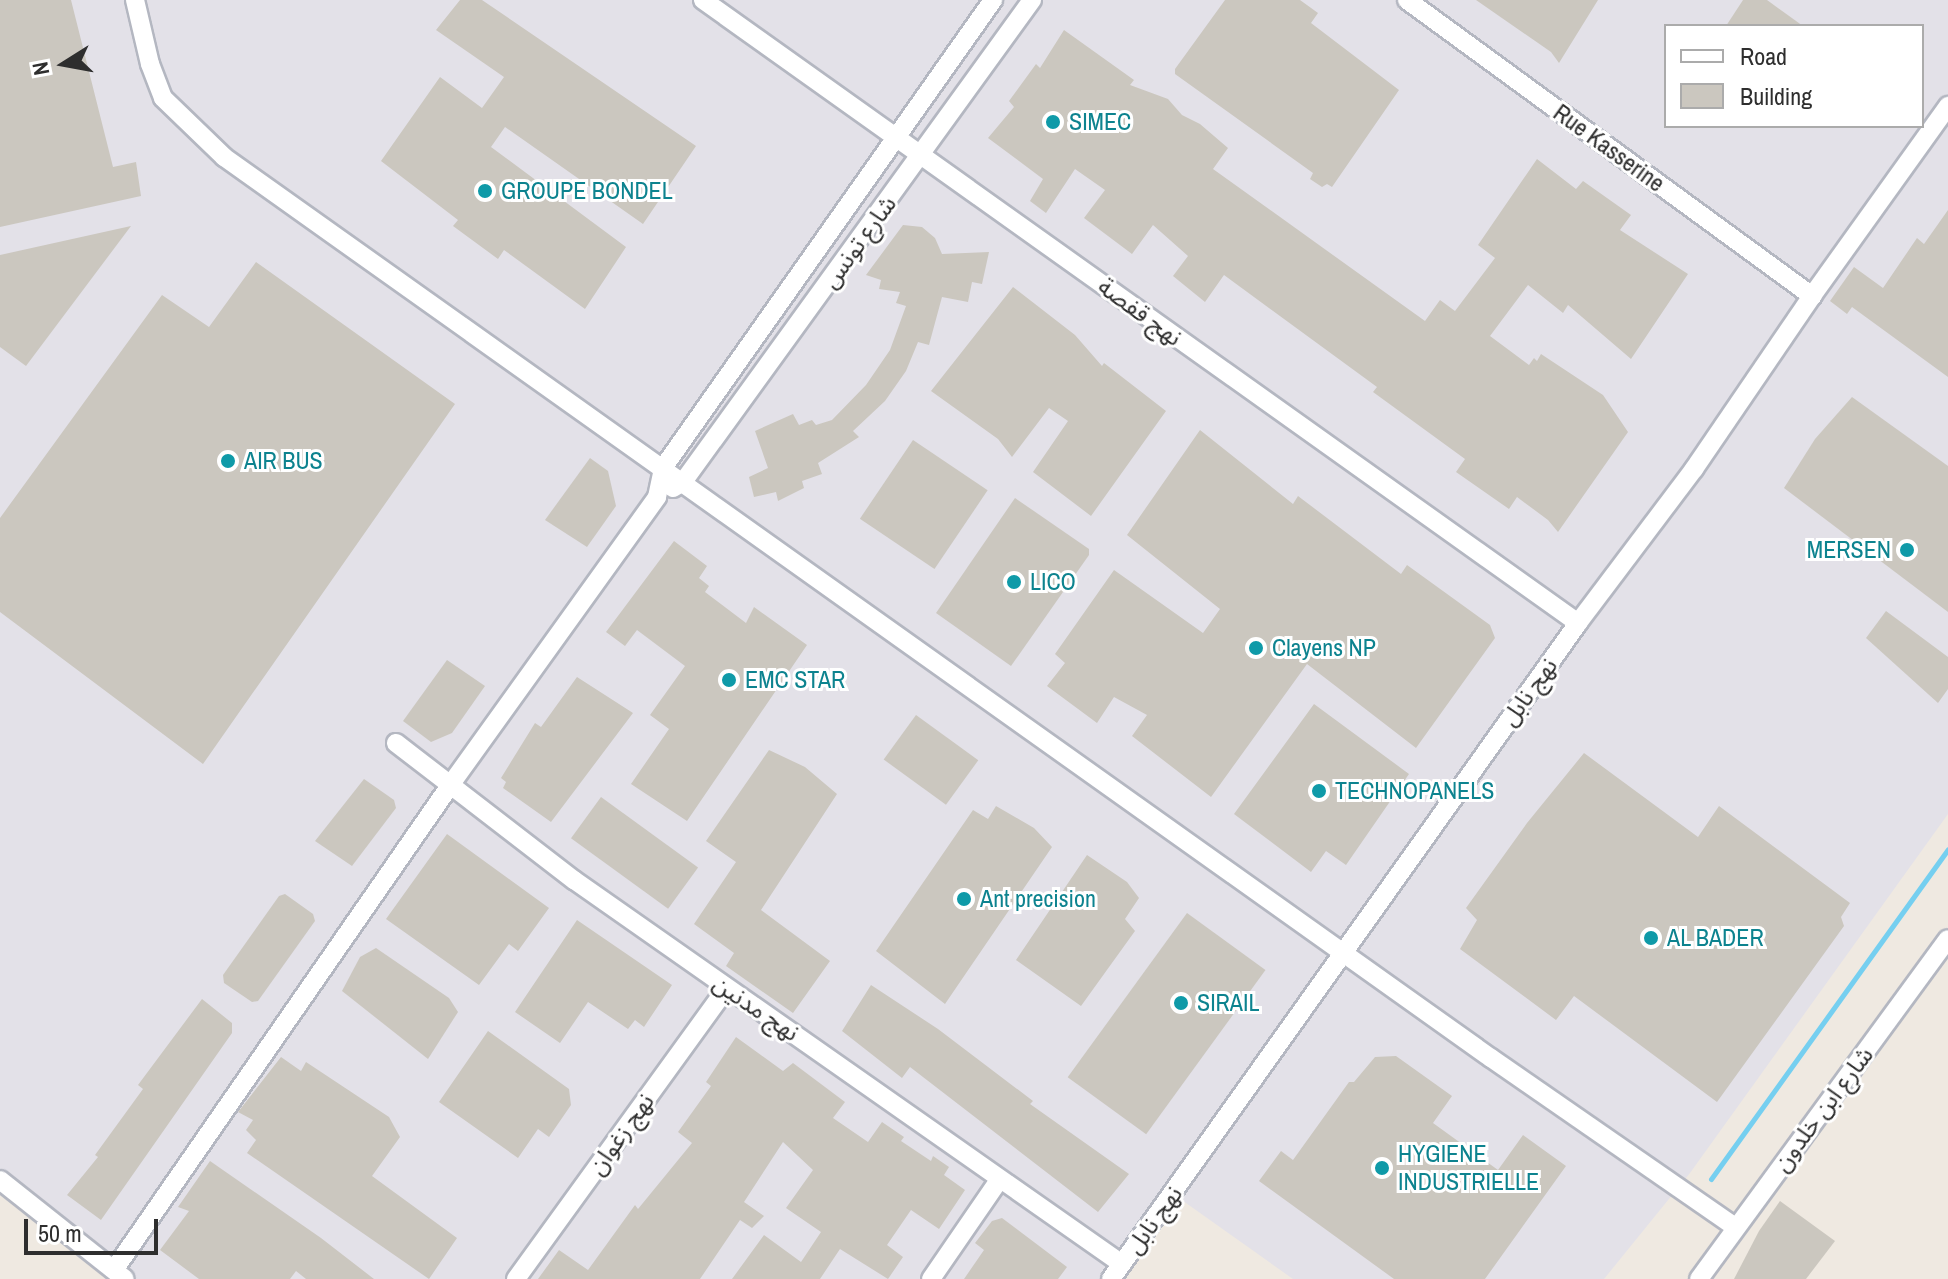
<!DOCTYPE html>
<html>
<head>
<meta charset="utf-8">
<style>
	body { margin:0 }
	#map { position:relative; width:1948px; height:1279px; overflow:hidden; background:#efe9e1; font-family:"Archivo Narrow","Noto Sans Arabic",sans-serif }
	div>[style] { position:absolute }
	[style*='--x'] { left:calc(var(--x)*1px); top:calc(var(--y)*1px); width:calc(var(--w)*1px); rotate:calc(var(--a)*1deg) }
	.industrial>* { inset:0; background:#e3e1e8 }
	.stream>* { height:5px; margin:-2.5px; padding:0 2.5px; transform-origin:2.5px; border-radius:2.5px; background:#75cff0 }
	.building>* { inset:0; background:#cbc7bf; transform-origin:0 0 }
	.roads { filter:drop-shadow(2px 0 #b4b7c1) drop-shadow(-2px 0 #b4b7c1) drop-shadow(0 2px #b4b7c1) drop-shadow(0 -2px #b4b7c1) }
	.minor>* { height:18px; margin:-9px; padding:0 9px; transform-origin:9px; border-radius:9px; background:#fff }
	.dots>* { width:22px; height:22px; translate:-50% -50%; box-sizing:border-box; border:4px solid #fff; border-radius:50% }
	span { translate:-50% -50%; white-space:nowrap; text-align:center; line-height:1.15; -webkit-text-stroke:6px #fff; paint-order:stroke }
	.culture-label { font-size:24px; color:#0d838f }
	.left { translate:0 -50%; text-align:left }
	.right { translate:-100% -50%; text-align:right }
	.street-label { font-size:24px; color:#2e2e2e }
	.legend { position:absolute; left:1664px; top:24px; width:260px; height:104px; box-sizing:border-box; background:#fff; border:2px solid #ababab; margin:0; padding:10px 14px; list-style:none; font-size:24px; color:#2e2e2e }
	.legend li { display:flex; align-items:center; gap:16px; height:40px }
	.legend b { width:40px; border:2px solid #ababab }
	.north { position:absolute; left:24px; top:24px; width:80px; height:80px; -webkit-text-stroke:6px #fff; paint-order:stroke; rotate:259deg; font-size:22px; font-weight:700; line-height:32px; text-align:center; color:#2e2e2e }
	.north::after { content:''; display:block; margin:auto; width:28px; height:36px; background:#2e2e2e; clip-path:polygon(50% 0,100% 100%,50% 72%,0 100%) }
	.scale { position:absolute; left:24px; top:1219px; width:134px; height:36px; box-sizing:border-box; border:4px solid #2e2e2e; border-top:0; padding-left:10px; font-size:24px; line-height:28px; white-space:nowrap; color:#2e2e2e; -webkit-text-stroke:6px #fff; paint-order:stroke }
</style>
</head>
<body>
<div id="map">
	<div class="industrial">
		<i style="clip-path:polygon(evenodd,0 0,1948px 0,1948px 814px,1690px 1173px,1604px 1279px,1293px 1279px,1169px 1191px,1106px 1279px,108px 1279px,0 1194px,0 0,1666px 26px,1922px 26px,1922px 126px,1666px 126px,1666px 26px)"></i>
	</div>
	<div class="stream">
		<i style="--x:1711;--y:1179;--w:406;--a:-54.3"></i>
	</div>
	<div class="building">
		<i style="clip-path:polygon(0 0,71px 0,113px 167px,136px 162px,141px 196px,0 227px)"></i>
		<i style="clip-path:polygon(460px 0,482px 0,696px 146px,643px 224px,505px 127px,491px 147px,626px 247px,585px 309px,504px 250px,498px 259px,453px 226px,458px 220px,381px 161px,440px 77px,482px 108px,504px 77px,436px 30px)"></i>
		<i style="clip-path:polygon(1225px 0,1300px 0,1318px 13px,1311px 23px,1399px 90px,1332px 187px,1327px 184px,1322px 187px,1310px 179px,1313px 173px,1175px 74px,1175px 69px)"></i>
		<i style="clip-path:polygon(1476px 0,1598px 0,1559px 63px,1551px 52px)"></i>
		<i style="clip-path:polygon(1743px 0,1767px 0,1803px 26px,1726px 26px)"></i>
		<i style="clip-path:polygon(1064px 30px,1134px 80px,1130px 85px,1168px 99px,1182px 115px,1200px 124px,1228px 148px,1213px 169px,1425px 321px,1440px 300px,1455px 311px,1495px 258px,1478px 245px,1537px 159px,1576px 189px,1583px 181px,1631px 215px,1620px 230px,1688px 274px,1631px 359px,1568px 305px,1563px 313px,1528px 285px,1490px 336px,1529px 365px,1534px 358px,1537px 361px,1541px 354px,1603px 395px,1628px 432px,1558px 532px,1548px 520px,1517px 497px,1509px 509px,1456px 472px,1465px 459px,1373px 392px,1377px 387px,1224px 275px,1205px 302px,1173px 276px,1188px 256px,1153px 225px,1132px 254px,1084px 218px,1105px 190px,1075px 169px,1046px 213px,1030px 201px,1043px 179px,988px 138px,1014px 107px,1009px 101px,1036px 64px,1040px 68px)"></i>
		<i style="clip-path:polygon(1948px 210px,1948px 377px,1852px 307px,1847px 314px,1830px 301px,1854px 267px,1883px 288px,1917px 238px,1924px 244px)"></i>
		<i style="clip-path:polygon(903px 225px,922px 227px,935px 238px,942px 254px,989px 252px,982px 284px,972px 282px,968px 302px,942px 297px,929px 345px,918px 342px,906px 371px,885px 401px,853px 431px,859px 437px,818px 463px,822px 474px,802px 481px,804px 488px,778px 501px,776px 492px,754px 497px,749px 477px,768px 468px,755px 431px,793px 414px,799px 425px,812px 420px,816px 425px,832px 420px,866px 385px,890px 350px,906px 306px,896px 303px,900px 292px,879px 289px,881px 280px,866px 275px)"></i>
		<i style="clip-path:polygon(131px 226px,26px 366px,0 347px,0 255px)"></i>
		<i style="clip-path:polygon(256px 262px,455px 404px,203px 764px,0 612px,0 518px,162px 295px,209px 327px)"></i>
		<i style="clip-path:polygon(1013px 287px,1075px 335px,1102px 366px,1104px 363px,1166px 411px,1091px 516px,1033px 472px,1068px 421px,1049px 408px,1012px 457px,998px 439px,931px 391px)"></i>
		<i style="clip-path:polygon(1852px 397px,1948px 466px,1948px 612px,1784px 488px,1815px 439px)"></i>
		<i style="clip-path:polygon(1200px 430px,1293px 504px,1298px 496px,1401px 574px,1407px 565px,1490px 625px,1495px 638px,1416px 748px,1307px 664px,1211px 797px,1132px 736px,1147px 715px,1114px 697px,1097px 723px,1047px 686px,1065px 663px,1055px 654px,1114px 570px,1203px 633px,1220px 609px,1127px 535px)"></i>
		<i style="left:913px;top:440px;width:90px;height:95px;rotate:34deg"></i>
		<i style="clip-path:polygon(590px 458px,608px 471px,616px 506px,587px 547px,545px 520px)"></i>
		<i style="clip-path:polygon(1015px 498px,1089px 549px,1089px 555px,1011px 666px,936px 613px)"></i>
		<i style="clip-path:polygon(674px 541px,707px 566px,699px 578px,709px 586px,705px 592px,746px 623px,754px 607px,807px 645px,687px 821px,631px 784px,669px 729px,650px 715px,685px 666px,637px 630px,625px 646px,606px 632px)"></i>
		<i style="clip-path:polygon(1886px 611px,1948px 657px,1948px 689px,1938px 703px,1866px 638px)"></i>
		<i style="clip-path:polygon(447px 660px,485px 686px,452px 733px,431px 742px,403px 721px)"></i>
		<i style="clip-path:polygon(577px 677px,633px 713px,551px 822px,503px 788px,506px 782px,501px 778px,535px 723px,541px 727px)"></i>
		<i style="clip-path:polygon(1314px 704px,1409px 774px,1346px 865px,1326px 851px,1311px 872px,1234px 814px)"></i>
		<i style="left:916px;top:715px;width:77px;height:55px;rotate:36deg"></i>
		<i style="clip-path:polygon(769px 750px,805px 767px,837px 794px,761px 910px,830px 961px,793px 1013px,726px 966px,734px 953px,694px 924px,736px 862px,706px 841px)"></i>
		<i style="clip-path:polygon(1584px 753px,1698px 837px,1719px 806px,1850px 903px,1841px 917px,1844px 926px,1717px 1102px,1574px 996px,1556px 1020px,1460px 949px,1477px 920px,1466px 908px,1527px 823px)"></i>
		<i style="clip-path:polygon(364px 779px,394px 800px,396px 808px,352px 866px,315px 841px)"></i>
		<i style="left:601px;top:797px;width:120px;height:51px;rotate:36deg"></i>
		<i style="clip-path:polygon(996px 806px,1034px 828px,1052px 847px,945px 1004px,876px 951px,973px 810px,988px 819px)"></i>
		<i style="clip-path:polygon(447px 834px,549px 908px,518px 951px,509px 944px,479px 985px,386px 919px)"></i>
		<i style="clip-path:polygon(1087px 855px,1127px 882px,1139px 898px,1125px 919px,1135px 931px,1081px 1006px,1016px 960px)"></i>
		<i style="clip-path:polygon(285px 894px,313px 914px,315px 921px,258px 1001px,252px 1002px,224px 983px,223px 975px,279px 896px)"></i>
		<i style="left:1187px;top:913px;width:97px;height:203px;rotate:36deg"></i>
		<i style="clip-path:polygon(577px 920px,672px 985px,644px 1027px,635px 1020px,628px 1029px,588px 1002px,560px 1043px,515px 1012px)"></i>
		<i style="clip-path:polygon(376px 948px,449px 998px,458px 1012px,428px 1059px,342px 991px,360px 957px)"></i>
		<i style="clip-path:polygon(871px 985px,938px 1029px,1033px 1101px,1030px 1104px,1129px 1174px,1098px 1212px,910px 1067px,902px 1078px,842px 1031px)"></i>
		<i style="clip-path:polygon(202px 999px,232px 1023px,232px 1033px,101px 1220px,67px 1195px,98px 1157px,95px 1155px,143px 1089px,138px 1085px)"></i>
		<i style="clip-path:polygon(488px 1031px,569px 1089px,571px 1105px,549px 1137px,538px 1129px,518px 1158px,439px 1102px)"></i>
		<i style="clip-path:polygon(736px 1037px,783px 1071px,793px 1063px,845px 1102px,833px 1118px,868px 1142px,882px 1122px,904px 1137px,901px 1141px,931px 1161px,933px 1156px,949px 1167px,944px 1175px,965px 1190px,939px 1229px,911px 1210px,887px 1245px,903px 1257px,888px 1279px,840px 1249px,820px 1279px,732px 1279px,764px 1235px,801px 1262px,821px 1232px,786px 1208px,813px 1170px,783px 1142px,744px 1202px,764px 1216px,752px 1228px,740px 1220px,700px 1279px,538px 1279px,559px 1250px,588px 1270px,635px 1205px,638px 1209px,692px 1143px,678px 1132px,711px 1086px,706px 1082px)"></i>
		<i style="clip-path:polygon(1396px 1056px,1452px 1096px,1433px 1123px,1498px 1170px,1523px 1135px,1566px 1166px,1485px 1279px,1394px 1279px,1259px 1181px,1281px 1151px,1293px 1160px,1349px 1082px,1354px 1082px,1375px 1057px)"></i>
		<i style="clip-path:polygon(281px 1057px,301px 1071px,306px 1062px,389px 1117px,400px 1137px,372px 1176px,457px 1238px,429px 1279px,247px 1153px,256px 1140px,246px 1130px,253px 1120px,238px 1112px)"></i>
		<i style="clip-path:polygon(210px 1161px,321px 1238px,374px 1279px,306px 1279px,296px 1271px,290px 1279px,199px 1279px,160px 1250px,189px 1211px,178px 1207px)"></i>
		<i style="clip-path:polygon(1780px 1201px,1835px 1241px,1806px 1279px,1734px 1279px,1759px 1231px)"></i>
		<i style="clip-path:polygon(1002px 1218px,1067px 1267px,1058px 1279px,964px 1279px,984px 1250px,975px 1243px,992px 1221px)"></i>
	</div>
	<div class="roads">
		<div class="minor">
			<i style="--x:135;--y:0;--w:66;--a:76.8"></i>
			<i style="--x:150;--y:64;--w:36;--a:69"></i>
			<i style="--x:163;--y:98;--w:85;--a:44"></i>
			<i style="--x:224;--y:157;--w:1555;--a:35.42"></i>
			<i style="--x:1491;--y:1058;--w:297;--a:34.7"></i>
			<i style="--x:703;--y:0;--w:1074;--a:35.45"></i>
			<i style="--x:1407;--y:0;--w:502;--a:36.16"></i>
			<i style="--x:673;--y:488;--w:12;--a:-31"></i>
			<i style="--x:683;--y:482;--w:595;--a:-54.09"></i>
			<i style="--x:396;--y:743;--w:225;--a:37.6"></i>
			<i style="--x:574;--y:880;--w:669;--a:35.02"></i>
			<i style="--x:0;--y:1180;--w:159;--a:38.4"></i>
			<i style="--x:114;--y:1270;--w:591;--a:-55.26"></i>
			<i style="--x:451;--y:784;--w:353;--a:-54.3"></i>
			<i style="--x:657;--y:497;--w:30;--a:-78"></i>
			<i style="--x:663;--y:468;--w:573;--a:-54.81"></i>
			<i style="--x:516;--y:1279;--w:358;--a:-54.1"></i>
			<i style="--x:931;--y:1279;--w:120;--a:-55.5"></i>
			<i style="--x:1111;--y:1279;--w:805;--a:-54.55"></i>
			<i style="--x:1578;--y:623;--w:193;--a:-53"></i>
			<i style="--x:1694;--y:469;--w:209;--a:-55.7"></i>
			<i style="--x:1812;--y:296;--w:234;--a:-54.4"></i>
			<i style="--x:1699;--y:1279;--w:421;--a:-53.8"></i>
		</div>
	</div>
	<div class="dots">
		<i style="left:1053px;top:122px;background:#0f9aa8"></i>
		<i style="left:485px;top:191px;background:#0f9aa8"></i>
		<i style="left:228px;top:461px;background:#0f9aa8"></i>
		<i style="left:1907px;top:550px;background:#0f9aa8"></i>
		<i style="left:1014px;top:582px;background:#0f9aa8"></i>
		<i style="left:1256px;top:648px;background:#0f9aa8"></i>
		<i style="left:729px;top:680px;background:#0f9aa8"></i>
		<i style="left:1319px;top:791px;background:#0f9aa8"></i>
		<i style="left:964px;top:899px;background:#0f9aa8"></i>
		<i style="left:1651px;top:938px;background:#0f9aa8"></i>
		<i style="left:1181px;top:1003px;background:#0f9aa8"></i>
		<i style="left:1382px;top:1168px;background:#0f9aa8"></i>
	</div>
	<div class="culture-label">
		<span class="left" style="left:1069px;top:122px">SIMEC</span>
		<span class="left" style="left:501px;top:191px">GROUPE BONDEL</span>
		<span class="left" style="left:244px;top:461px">AIR BUS</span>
		<span class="right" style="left:1891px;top:550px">MERSEN</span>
		<span class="left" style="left:1030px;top:582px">LICO</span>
		<span class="left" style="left:1272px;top:648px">Clayens NP</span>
		<span class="left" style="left:745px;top:680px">EMC STAR</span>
		<span class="left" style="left:1335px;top:791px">TECHNOPANELS</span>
		<span class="left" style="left:980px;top:899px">Ant precision</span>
		<span class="left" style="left:1667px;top:938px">AL BADER</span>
		<span class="left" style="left:1197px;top:1003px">SIRAIL</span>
		<span class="left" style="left:1398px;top:1168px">HYGIENE<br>INDUSTRIELLE</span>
	</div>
	<div class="street-label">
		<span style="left:1609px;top:148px;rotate:36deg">Rue Kasserine</span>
		<span style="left:859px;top:242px;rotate:-54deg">شارع تونس</span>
		<span style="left:1140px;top:312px;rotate:36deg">نهج قفصة</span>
		<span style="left:1529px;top:692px;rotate:-54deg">نهج نابل</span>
		<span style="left:756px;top:1008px;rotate:34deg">نهج مدنين</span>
		<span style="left:1823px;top:1109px;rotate:-53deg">شارع ابن خلدون</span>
		<span style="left:621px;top:1134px;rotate:-54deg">نهج زغوان</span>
		<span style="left:1154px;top:1220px;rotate:-54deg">نهج نابل</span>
	</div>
	<ul class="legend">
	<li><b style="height:10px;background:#fff"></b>Road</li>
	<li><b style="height:22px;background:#cbc7bf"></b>Building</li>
	</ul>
	<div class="north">N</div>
	<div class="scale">50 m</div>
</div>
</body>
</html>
